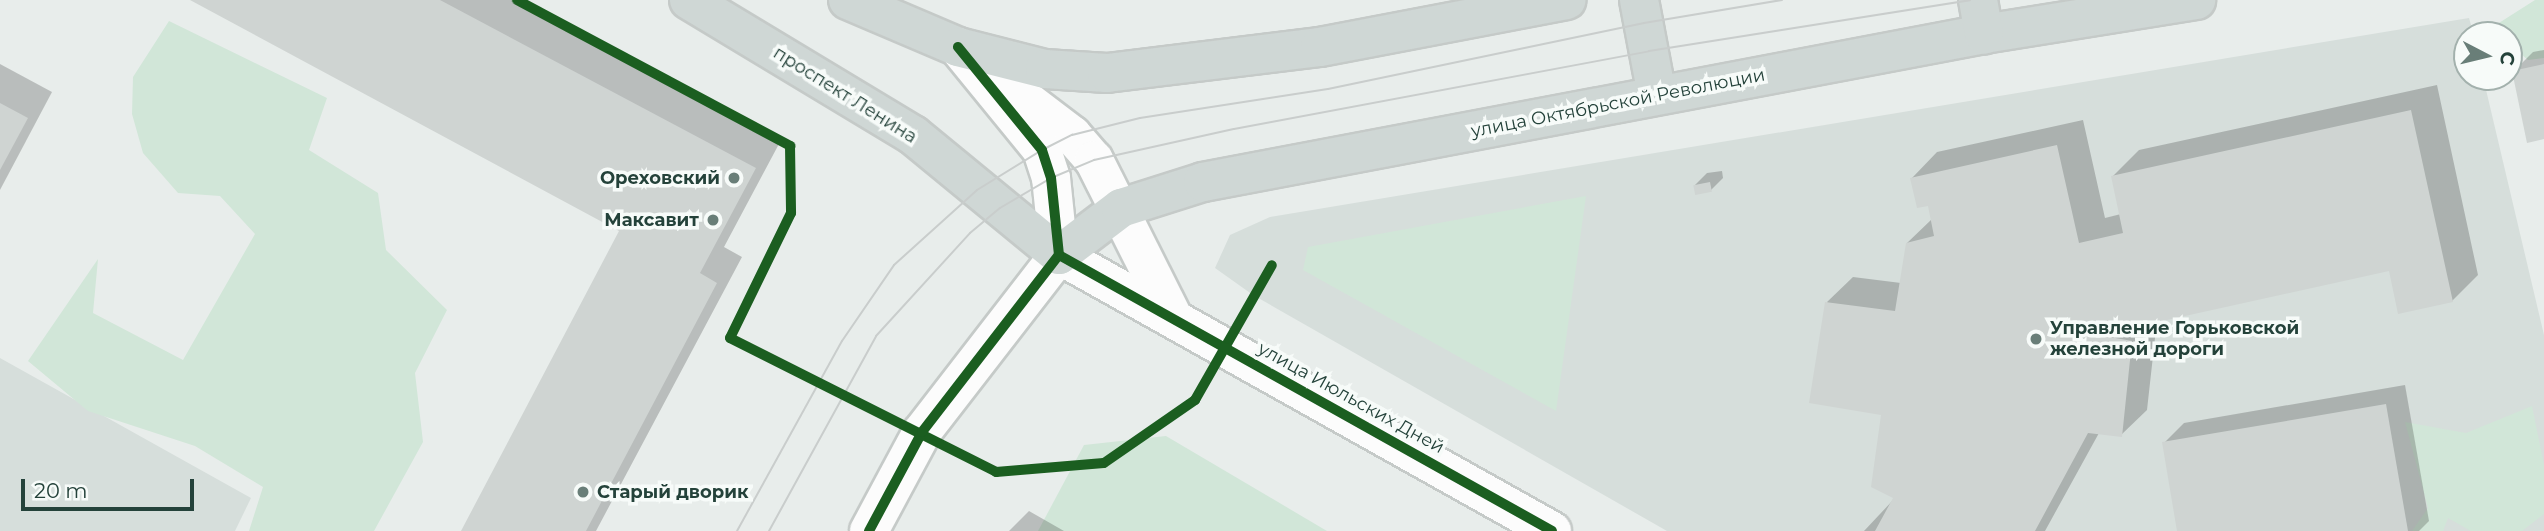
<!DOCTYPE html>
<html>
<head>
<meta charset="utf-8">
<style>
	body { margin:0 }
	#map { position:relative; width:2544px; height:531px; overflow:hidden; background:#e8edeb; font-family:Montserrat,sans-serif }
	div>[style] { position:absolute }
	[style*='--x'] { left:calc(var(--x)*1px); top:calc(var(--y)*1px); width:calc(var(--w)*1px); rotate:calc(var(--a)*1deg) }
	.built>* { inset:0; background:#d6dedb }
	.green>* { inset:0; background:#d1e6d8 }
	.shadow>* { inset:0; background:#0003 }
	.building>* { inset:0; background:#cfd4d2; transform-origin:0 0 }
	.roads { filter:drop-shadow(2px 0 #c5cac8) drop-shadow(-2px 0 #c5cac8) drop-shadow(0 2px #c5cac8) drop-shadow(0 -2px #c5cac8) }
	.minor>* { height:38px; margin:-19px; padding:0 19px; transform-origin:19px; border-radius:19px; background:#fcfcfc }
	.major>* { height:38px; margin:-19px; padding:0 19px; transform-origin:19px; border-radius:19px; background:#cfd7d5 }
	.tram>* { height:2px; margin:-1px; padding:0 1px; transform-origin:1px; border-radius:1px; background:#c9cdcc }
	.cycleway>* { height:10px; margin:-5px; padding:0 5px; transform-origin:5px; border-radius:5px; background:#1b5e20 }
	.dots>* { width:19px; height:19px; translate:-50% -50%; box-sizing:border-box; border:4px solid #f7fbf9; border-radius:50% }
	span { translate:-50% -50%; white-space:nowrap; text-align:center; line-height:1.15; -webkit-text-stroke:7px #f7fbf9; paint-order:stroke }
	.street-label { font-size:18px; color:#24423a }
	.poi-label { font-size:18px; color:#24423a; font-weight:700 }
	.right { translate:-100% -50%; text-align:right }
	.left { translate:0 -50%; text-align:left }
	.north { position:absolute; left:2453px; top:21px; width:70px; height:70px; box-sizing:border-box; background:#f7fbf9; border:2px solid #a3b1ad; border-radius:50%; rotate:97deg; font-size:19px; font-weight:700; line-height:28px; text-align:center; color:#24423a }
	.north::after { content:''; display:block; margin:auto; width:24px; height:32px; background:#697e78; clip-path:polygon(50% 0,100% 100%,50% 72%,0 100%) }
	.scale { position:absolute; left:21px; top:479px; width:173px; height:32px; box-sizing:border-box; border:4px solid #24423a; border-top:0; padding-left:9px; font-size:21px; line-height:24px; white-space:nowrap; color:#24423a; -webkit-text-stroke:5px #f7fbf9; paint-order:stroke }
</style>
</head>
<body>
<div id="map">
	<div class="built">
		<i style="clip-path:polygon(2469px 18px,2474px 35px,2467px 35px,2467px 77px,2483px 77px,2544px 335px,2544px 531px,1667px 531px,1253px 295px,1215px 268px,1230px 235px,1270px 217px)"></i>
		<i style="clip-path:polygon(0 358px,251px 498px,235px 531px,0 531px)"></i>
	</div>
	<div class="green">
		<i style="clip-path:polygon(2535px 0,2544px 0,2544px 58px,2528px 60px,2509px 44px,2509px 35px,2499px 35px,2491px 28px)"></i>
		<i style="clip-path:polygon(169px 21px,327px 98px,309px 150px,378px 193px,386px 250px,447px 310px,415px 373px,423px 442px,374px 531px,249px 531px,263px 487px,195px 446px,88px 411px,28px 361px,98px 259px,93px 313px,183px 360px,255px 234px,220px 196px,178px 193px,143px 153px,132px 114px,133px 77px)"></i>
		<i style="clip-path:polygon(1586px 196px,1556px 411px,1303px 270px,1308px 247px)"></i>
		<i style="clip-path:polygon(2532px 406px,2544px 465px,2544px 514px,2522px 531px,2471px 531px,2448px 518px,2443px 531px,2412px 531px,2428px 508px,2405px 422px,2466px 433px)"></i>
		<i style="clip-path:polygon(1166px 436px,1327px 531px,1038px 531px,1084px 445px)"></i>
	</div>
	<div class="shadow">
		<i style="clip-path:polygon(192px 0,513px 0,780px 142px,724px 247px,742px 257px,596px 531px,463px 531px,622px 230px)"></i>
		<i style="clip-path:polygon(2544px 50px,2544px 137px,2513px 72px,2533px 52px)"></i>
		<i style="clip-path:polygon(0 64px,52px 92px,0 190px)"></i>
		<i style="clip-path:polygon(2437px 85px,2478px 275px,2452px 301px,2390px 269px,2157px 320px,2147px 410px,2121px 435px,2099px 433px,2045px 531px,1864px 531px,1895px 498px,1883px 413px,1827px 302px,1853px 277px,1901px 283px,1907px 243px,1932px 219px,1929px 204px,1912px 178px,1937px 152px,2083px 120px,2105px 218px,2121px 214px,2113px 176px,2139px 150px)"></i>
		<i style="clip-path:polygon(1722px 171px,1723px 178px,1711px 190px,1695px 185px,1707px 173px)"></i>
		<i style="clip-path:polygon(2405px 385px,2429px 521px,2419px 531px,2179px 531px,2164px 443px,2184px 423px)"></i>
		<i style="clip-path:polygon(1029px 511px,1064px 531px,1009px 531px)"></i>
	</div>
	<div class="building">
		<i style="clip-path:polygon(190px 0,440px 0,756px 168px,700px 273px,717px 283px,586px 531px,461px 531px,619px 231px)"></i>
		<i style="clip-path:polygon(2544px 64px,2544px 139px,2527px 143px,2512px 71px)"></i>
		<i style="clip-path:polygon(0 103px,28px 118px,0 170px)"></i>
		<i style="clip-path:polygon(2411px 110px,2453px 302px,2398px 314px,2389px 271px,2099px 335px,2132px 341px,2122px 437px,2088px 433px,2035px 531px,1875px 531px,1893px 498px,1871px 487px,1881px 415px,1809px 403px,1825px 302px,1895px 311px,1906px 243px,1934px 236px,1928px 206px,1917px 208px,1910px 178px,2057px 145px,2079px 243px,2123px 233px,2111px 176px)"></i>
		<i style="left:1710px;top:182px;width:10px;height:17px;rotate:79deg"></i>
		<i style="clip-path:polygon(2386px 404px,2408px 531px,2177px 531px,2162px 442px)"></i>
	</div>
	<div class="roads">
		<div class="minor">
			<i style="--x:1010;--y:88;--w:78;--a:37.2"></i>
			<i style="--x:1072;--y:135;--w:33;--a:49"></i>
			<i style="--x:1094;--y:160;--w:174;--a:63.3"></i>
			<i style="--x:1059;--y:255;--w:565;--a:29.24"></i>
			<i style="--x:869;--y:531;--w:112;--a:-61.8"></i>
			<i style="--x:922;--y:432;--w:224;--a:-52.3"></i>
			<i style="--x:1059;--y:255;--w:77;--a:-95.9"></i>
			<i style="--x:1051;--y:178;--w:29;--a:-108"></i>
			<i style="--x:1042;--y:150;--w:133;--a:-129.2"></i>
		</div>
		<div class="major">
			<i style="--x:689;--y:0;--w:262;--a:31.1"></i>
			<i style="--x:913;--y:135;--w:189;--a:39.4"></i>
			<i style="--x:1059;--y:255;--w:78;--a:-37.2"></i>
			<i style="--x:1121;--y:208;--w:86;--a:-17.6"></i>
			<i style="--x:1203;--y:182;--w:795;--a:-10.73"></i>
			<i style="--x:1984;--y:34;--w:215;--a:-9.1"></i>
			<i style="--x:848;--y:0;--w:120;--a:23.1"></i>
			<i style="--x:958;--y:47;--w:90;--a:14.2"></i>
			<i style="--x:1045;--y:69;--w:62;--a:3.7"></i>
			<i style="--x:1107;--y:73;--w:215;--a:-7"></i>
			<i style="--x:1320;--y:47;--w:251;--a:-10.8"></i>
			<i style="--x:1639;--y:0;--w:97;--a:79.3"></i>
			<i style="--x:1978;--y:0;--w:35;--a:80"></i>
		</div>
	</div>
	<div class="tram">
		<i style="--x:737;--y:531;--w:217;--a:-61.1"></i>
		<i style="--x:842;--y:341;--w:92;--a:-55.6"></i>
		<i style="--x:894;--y:265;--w:112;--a:-42.1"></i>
		<i style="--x:977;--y:190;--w:76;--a:-31.6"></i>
		<i style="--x:1042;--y:150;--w:34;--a:-27"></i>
		<i style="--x:1072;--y:135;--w:70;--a:-14"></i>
		<i style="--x:1140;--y:118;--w:190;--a:-8.8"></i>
		<i style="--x:1328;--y:89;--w:323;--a:-11.8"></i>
		<i style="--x:1644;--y:23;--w:140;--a:-9.5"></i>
		<i style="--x:769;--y:531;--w:222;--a:-61.2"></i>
		<i style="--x:876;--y:336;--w:139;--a:-47.6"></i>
		<i style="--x:970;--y:233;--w:39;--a:-40"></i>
		<i style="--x:1000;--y:208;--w:59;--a:-30.5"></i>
		<i style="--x:1051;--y:178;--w:47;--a:-22.7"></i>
		<i style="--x:1094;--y:160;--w:143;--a:-12.5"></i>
		<i style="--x:1234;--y:129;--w:422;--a:-10.6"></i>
		<i style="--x:1649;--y:51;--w:325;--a:-9"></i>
	</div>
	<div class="cycleway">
		<i style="--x:517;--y:0;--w:310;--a:28.1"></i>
		<i style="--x:790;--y:146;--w:67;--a:89.1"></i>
		<i style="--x:791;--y:213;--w:139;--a:116"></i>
		<i style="--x:730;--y:338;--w:298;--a:26.7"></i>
		<i style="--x:996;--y:472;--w:108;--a:-4.8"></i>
		<i style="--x:1104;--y:463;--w:111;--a:-34.7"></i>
		<i style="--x:1195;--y:400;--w:155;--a:-60.3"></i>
		<i style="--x:1059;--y:255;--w:565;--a:29.24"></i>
		<i style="--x:869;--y:531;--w:112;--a:-61.8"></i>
		<i style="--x:922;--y:432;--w:224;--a:-52.3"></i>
		<i style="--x:1059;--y:255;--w:77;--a:-95.9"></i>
		<i style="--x:1051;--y:178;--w:29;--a:-108"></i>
		<i style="--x:1042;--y:150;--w:133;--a:-129.2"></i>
	</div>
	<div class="dots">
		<i style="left:734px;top:178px;background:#697e78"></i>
		<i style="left:713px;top:220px;background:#697e78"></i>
		<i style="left:2036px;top:339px;background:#697e78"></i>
		<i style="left:583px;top:492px;background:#697e78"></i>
	</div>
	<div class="street-label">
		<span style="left:845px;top:95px;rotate:32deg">проспект Ленина</span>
		<span style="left:1618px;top:103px;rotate:-11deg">улица Октябрьской Революции</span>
		<span style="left:1351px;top:398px;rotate:29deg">улица Июльских Дней</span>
	</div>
	<div class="poi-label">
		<span class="right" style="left:720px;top:178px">Ореховский</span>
		<span class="right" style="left:699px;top:220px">Максавит</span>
		<span class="left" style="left:2050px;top:339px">Управление Горьковской<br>железной дороги</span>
		<span class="left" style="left:597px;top:492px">Старый дворик</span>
	</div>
	<div class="north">С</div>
	<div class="scale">20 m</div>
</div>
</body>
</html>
